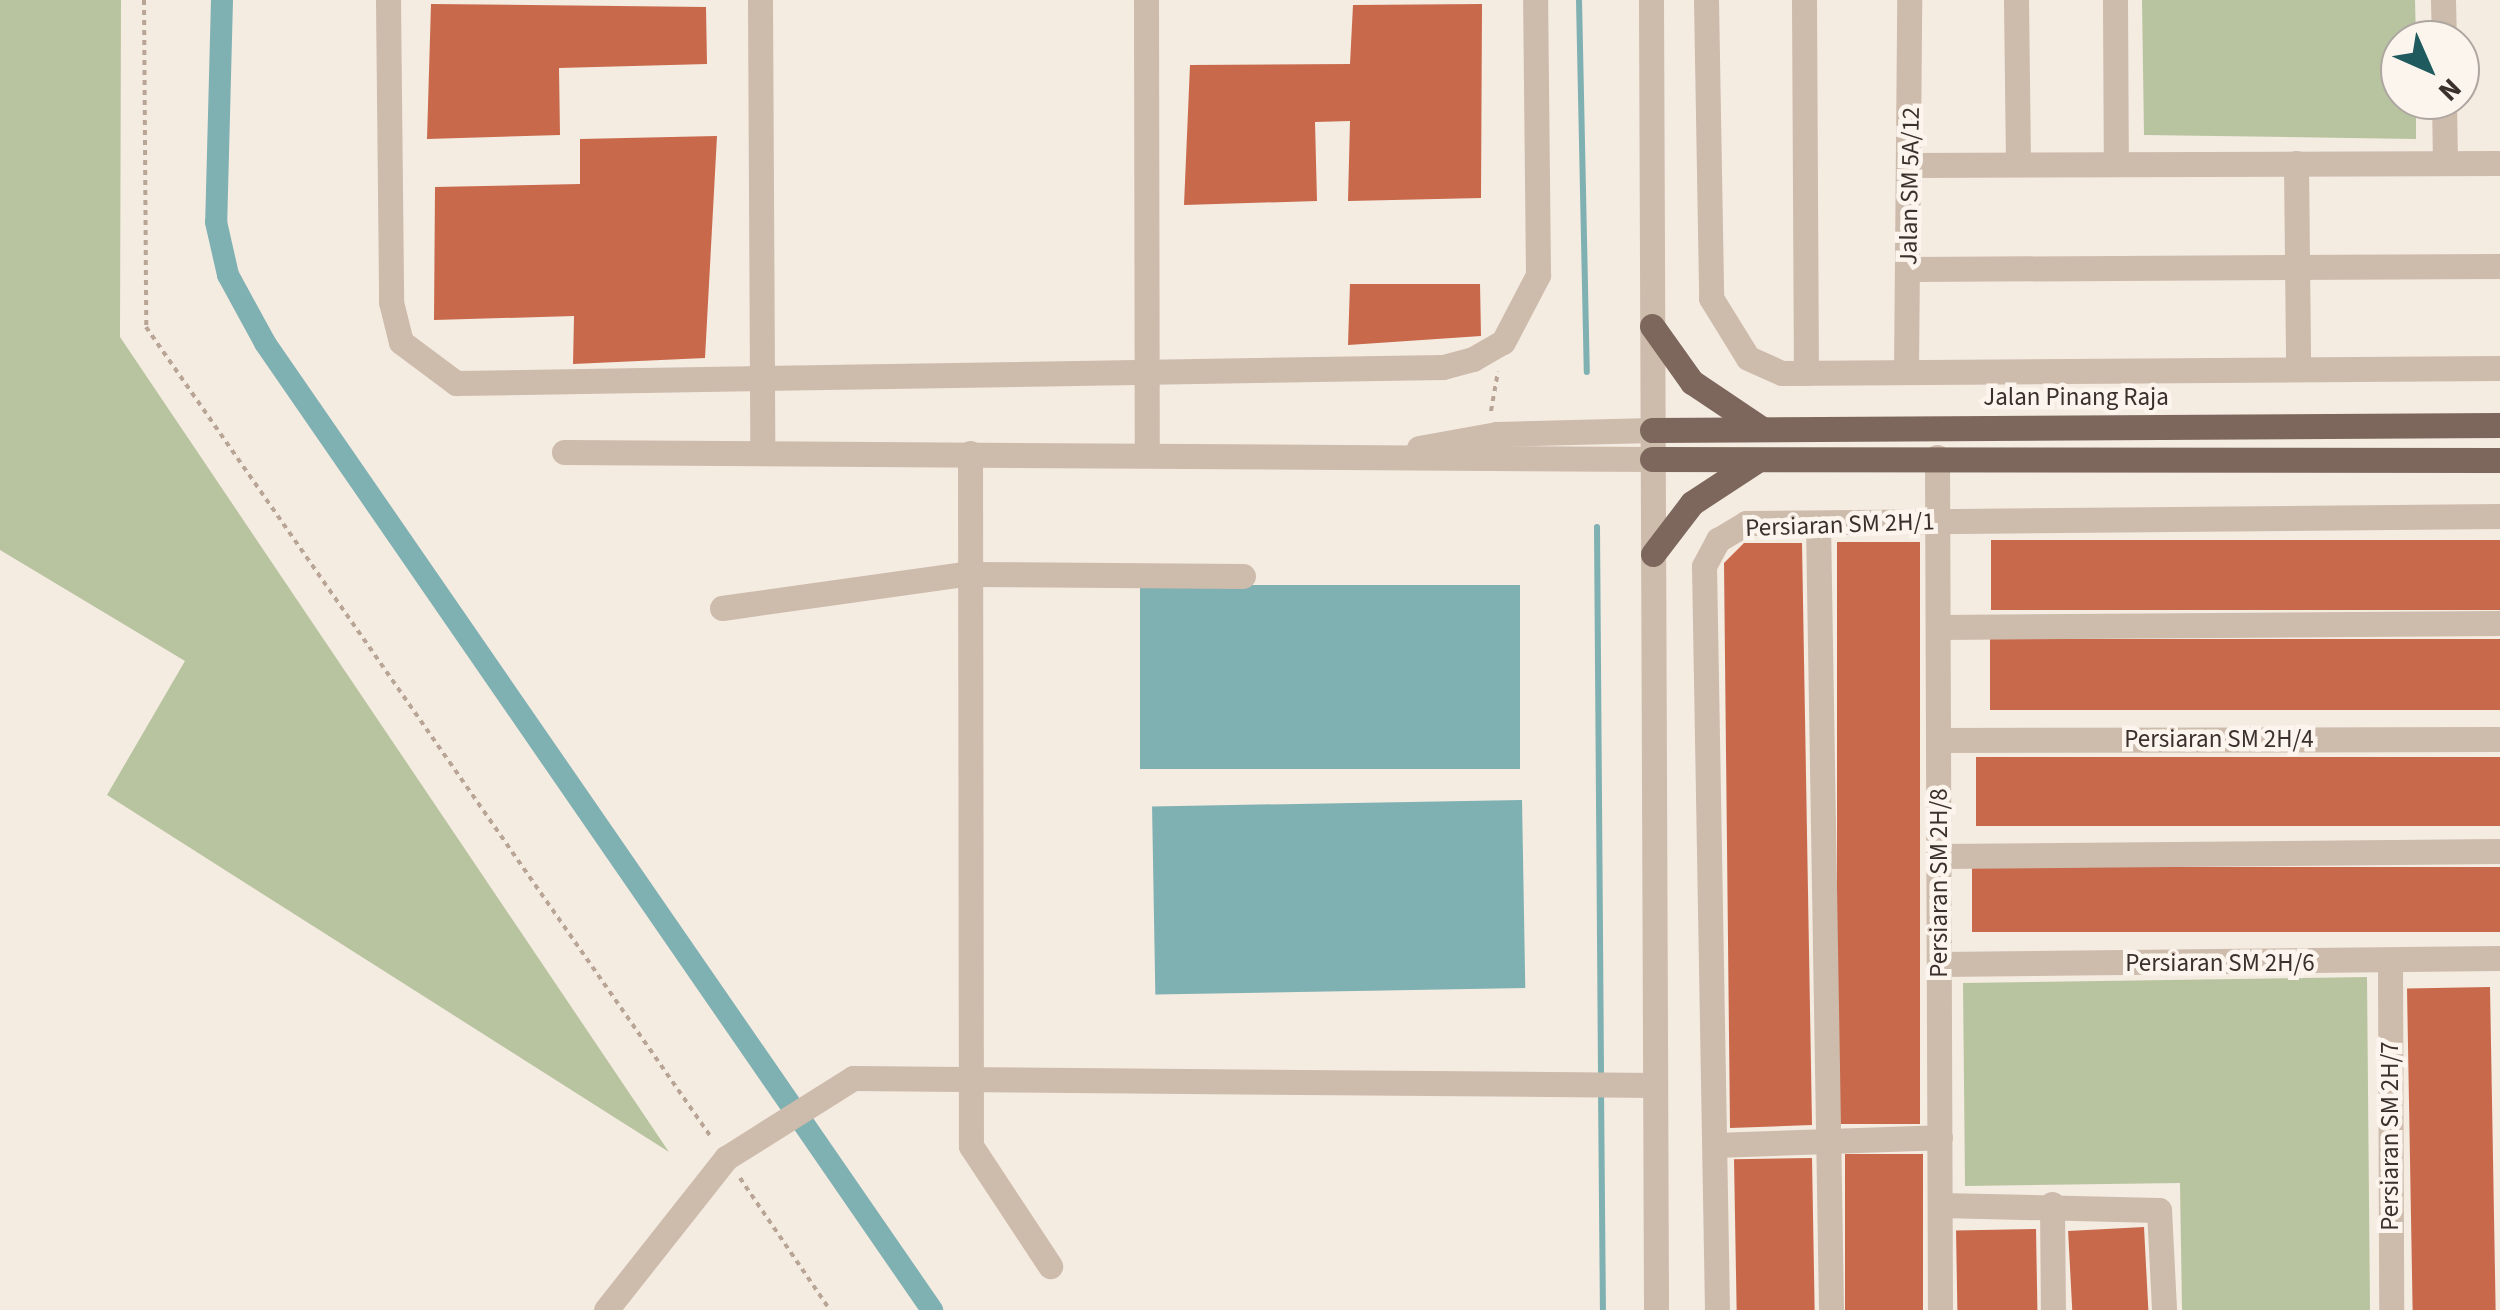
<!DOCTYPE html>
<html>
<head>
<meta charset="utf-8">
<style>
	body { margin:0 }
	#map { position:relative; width:2500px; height:1310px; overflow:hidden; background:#f4ebe1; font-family:"Source Sans 3",sans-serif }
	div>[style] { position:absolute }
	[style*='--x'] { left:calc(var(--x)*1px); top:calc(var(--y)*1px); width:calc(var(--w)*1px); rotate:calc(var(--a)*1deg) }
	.green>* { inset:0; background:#b8c4a0 }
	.water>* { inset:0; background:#7fb0b2; transform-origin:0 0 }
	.stream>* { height:6px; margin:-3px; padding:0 3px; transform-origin:3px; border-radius:3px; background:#7fb0b2 }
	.canal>* { height:22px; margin:-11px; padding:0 11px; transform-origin:11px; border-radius:11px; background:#7fb0b2 }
	.building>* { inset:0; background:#c8694b; transform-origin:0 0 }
	.path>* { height:4px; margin-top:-2px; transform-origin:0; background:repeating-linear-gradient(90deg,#b9a596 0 5px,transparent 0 10px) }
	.minor>* { height:25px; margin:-12.5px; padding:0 12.5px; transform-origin:12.5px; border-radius:12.5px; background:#cdbbac }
	.major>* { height:25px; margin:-12.5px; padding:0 12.5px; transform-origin:12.5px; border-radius:12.5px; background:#7d675c }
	span { translate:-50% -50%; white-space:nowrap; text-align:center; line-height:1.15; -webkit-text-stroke:9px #fbf5ee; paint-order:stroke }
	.street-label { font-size:25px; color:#3b302b }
	.north { position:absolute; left:2380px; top:20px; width:100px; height:100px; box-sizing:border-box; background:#fbf5ee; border:2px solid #aea6a0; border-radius:50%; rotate:135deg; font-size:28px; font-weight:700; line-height:40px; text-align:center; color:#3b302b }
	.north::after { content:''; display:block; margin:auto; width:35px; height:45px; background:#1f5a5e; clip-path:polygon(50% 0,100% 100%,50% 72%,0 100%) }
</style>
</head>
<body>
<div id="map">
	<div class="green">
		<i style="clip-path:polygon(0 0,121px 0,120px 337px,669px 1152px,107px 795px,185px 661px,0 550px)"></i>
		<i style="clip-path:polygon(2142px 0,2415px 0,2416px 40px,2400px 40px,2400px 100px,2416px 100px,2416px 139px,2144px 135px)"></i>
		<i style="clip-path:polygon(2367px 977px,2370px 1310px,2182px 1310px,2180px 1183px,1965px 1186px,1963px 983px)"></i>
	</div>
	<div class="water">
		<i style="left:1520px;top:585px;width:184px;height:380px;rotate:90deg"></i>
		<i style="left:1522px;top:800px;width:188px;height:370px;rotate:89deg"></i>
	</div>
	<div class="stream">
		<i style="--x:1579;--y:0;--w:372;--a:88.8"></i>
		<i style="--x:1597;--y:527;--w:549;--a:89.58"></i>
		<i style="--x:1601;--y:1089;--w:221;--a:89.5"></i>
	</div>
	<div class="canal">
		<i style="--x:222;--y:0;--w:222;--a:91.5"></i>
		<i style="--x:216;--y:222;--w:54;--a:77.2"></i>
		<i style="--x:228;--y:275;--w:77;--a:61.4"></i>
		<i style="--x:265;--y:343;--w:1175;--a:55.4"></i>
	</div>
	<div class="building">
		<i style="clip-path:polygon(431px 4px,706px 7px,707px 64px,559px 68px,560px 135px,427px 139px)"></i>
		<i style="clip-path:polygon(1482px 4px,1481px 198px,1348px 201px,1350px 121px,1315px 122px,1317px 201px,1184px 205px,1190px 65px,1350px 64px,1353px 5px)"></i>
		<i style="clip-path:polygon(717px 136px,705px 358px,573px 364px,574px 316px,434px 320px,435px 187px,580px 184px,580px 139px)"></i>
		<i style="clip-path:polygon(1350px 284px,1480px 284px,1481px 336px,1348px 345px)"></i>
		<i style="left:1991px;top:540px;width:509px;height:70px"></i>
		<i style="left:1837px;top:542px;width:83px;height:582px"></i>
		<i style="clip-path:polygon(1744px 543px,1802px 543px,1812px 1125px,1730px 1128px,1724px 563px)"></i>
		<i style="left:2500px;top:639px;width:71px;height:510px;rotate:90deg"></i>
		<i style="left:2500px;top:757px;width:69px;height:524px;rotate:90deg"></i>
		<i style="left:2500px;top:867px;width:65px;height:528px;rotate:90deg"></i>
		<i style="left:2490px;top:987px;width:323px;height:83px;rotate:89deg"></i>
		<i style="left:1923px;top:1154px;width:156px;height:78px;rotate:90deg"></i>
		<i style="left:1812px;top:1158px;width:152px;height:78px;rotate:89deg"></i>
		<i style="left:2144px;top:1227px;width:83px;height:76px;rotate:87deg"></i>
		<i style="left:2036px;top:1229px;width:81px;height:80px;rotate:89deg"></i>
	</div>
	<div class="path">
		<i style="--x:144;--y:0;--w:327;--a:89.6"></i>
		<i style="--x:146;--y:327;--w:988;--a:55.1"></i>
		<i style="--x:1491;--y:411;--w:40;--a:-80"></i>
		<i style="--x:740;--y:1178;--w:160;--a:55.7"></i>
	</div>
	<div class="minor">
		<i style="--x:388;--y:0;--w:302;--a:89.4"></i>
		<i style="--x:391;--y:302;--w:41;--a:76"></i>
		<i style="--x:401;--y:342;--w:69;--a:36.7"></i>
		<i style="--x:456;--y:383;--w:987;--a:-0.93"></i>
		<i style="--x:1443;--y:367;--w:31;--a:-15"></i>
		<i style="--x:1473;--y:359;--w:34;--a:-30"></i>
		<i style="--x:1503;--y:342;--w:76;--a:-62.4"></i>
		<i style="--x:1538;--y:275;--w:275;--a:-90.6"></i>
		<i style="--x:760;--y:0;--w:453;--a:89.7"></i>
		<i style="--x:1146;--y:0;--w:454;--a:89.9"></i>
		<i style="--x:1651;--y:0;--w:1310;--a:89.78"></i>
		<i style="--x:1706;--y:0;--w:298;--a:89"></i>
		<i style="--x:1711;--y:298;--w:70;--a:58.3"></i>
		<i style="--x:1748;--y:358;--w:37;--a:24"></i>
		<i style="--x:1782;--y:373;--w:718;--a:-0.4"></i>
		<i style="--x:1804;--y:0;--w:373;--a:89.7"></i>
		<i style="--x:2016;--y:0;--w:164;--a:89.3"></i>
		<i style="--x:2115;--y:0;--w:164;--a:89.7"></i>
		<i style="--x:2443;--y:0;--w:40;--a:88.6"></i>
		<i style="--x:2444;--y:100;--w:63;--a:89.1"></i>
		<i style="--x:2296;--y:163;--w:204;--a:89.4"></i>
		<i style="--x:1912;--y:165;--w:588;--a:-0.19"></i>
		<i style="--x:1909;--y:269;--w:591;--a:-0.29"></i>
		<i style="--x:1906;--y:372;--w:372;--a:-89.5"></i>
		<i style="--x:1419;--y:448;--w:79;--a:-10.2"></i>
		<i style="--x:1497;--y:434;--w:155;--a:-1.5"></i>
		<i style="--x:564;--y:452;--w:1088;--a:0.37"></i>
		<i style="--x:970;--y:453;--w:693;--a:89.92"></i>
		<i style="--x:971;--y:1146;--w:144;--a:56.6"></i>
		<i style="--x:1937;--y:457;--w:853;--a:89.8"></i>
		<i style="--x:1818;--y:524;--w:786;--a:89.05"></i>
		<i style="--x:722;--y:608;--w:245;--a:-8"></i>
		<i style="--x:965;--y:574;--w:278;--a:0.4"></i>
		<i style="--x:1938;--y:627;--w:562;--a:-0.41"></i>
		<i style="--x:1938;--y:740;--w:562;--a:-0.1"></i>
		<i style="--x:1939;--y:856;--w:561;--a:-0.51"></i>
		<i style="--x:2390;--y:962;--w:348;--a:89.8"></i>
		<i style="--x:1939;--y:964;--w:561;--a:-0.61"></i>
		<i style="--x:1715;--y:1145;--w:225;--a:-2"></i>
		<i style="--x:2052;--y:1204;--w:106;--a:89.5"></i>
		<i style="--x:1940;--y:1205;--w:219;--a:1.3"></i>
		<i style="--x:2159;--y:1210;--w:100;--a:87.1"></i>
		<i style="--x:606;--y:1310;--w:194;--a:-51.7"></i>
		<i style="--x:726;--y:1158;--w:150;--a:-32.2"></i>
		<i style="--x:853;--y:1078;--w:802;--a:0.5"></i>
		<i style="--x:1717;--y:1310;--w:744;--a:-91"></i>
		<i style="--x:1704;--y:566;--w:30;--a:-62"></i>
		<i style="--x:1718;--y:540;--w:33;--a:-31"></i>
		<i style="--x:1746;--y:523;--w:754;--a:-0.53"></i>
	</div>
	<div class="major">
		<i style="--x:1652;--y:326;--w:69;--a:54.5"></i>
		<i style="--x:1692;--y:382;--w:81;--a:33.9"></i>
		<i style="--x:1652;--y:430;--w:848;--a:-0.34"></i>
		<i style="--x:1652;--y:459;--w:848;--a:0.07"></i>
		<i style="--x:1653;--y:554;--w:64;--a:-52.6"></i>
		<i style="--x:1692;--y:503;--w:77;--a:-33.3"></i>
	</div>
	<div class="street-label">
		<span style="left:1910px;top:186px;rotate:-89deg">Jalan SM 5A/12</span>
		<span style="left:2076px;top:397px">Jalan Pinang Raja</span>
		<span style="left:1840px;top:525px;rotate:-2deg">Persiaran SM 2H/1</span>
		<span style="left:2219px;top:739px">Persiaran SM 2H/4</span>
		<span style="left:1939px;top:883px;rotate:-90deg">Persiaran SM 2H/8</span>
		<span style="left:2220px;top:963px">Persiaran SM 2H/6</span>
		<span style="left:2390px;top:1136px;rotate:-90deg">Persiaran SM 2H/7</span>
	</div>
	<div class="north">N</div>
</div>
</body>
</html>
